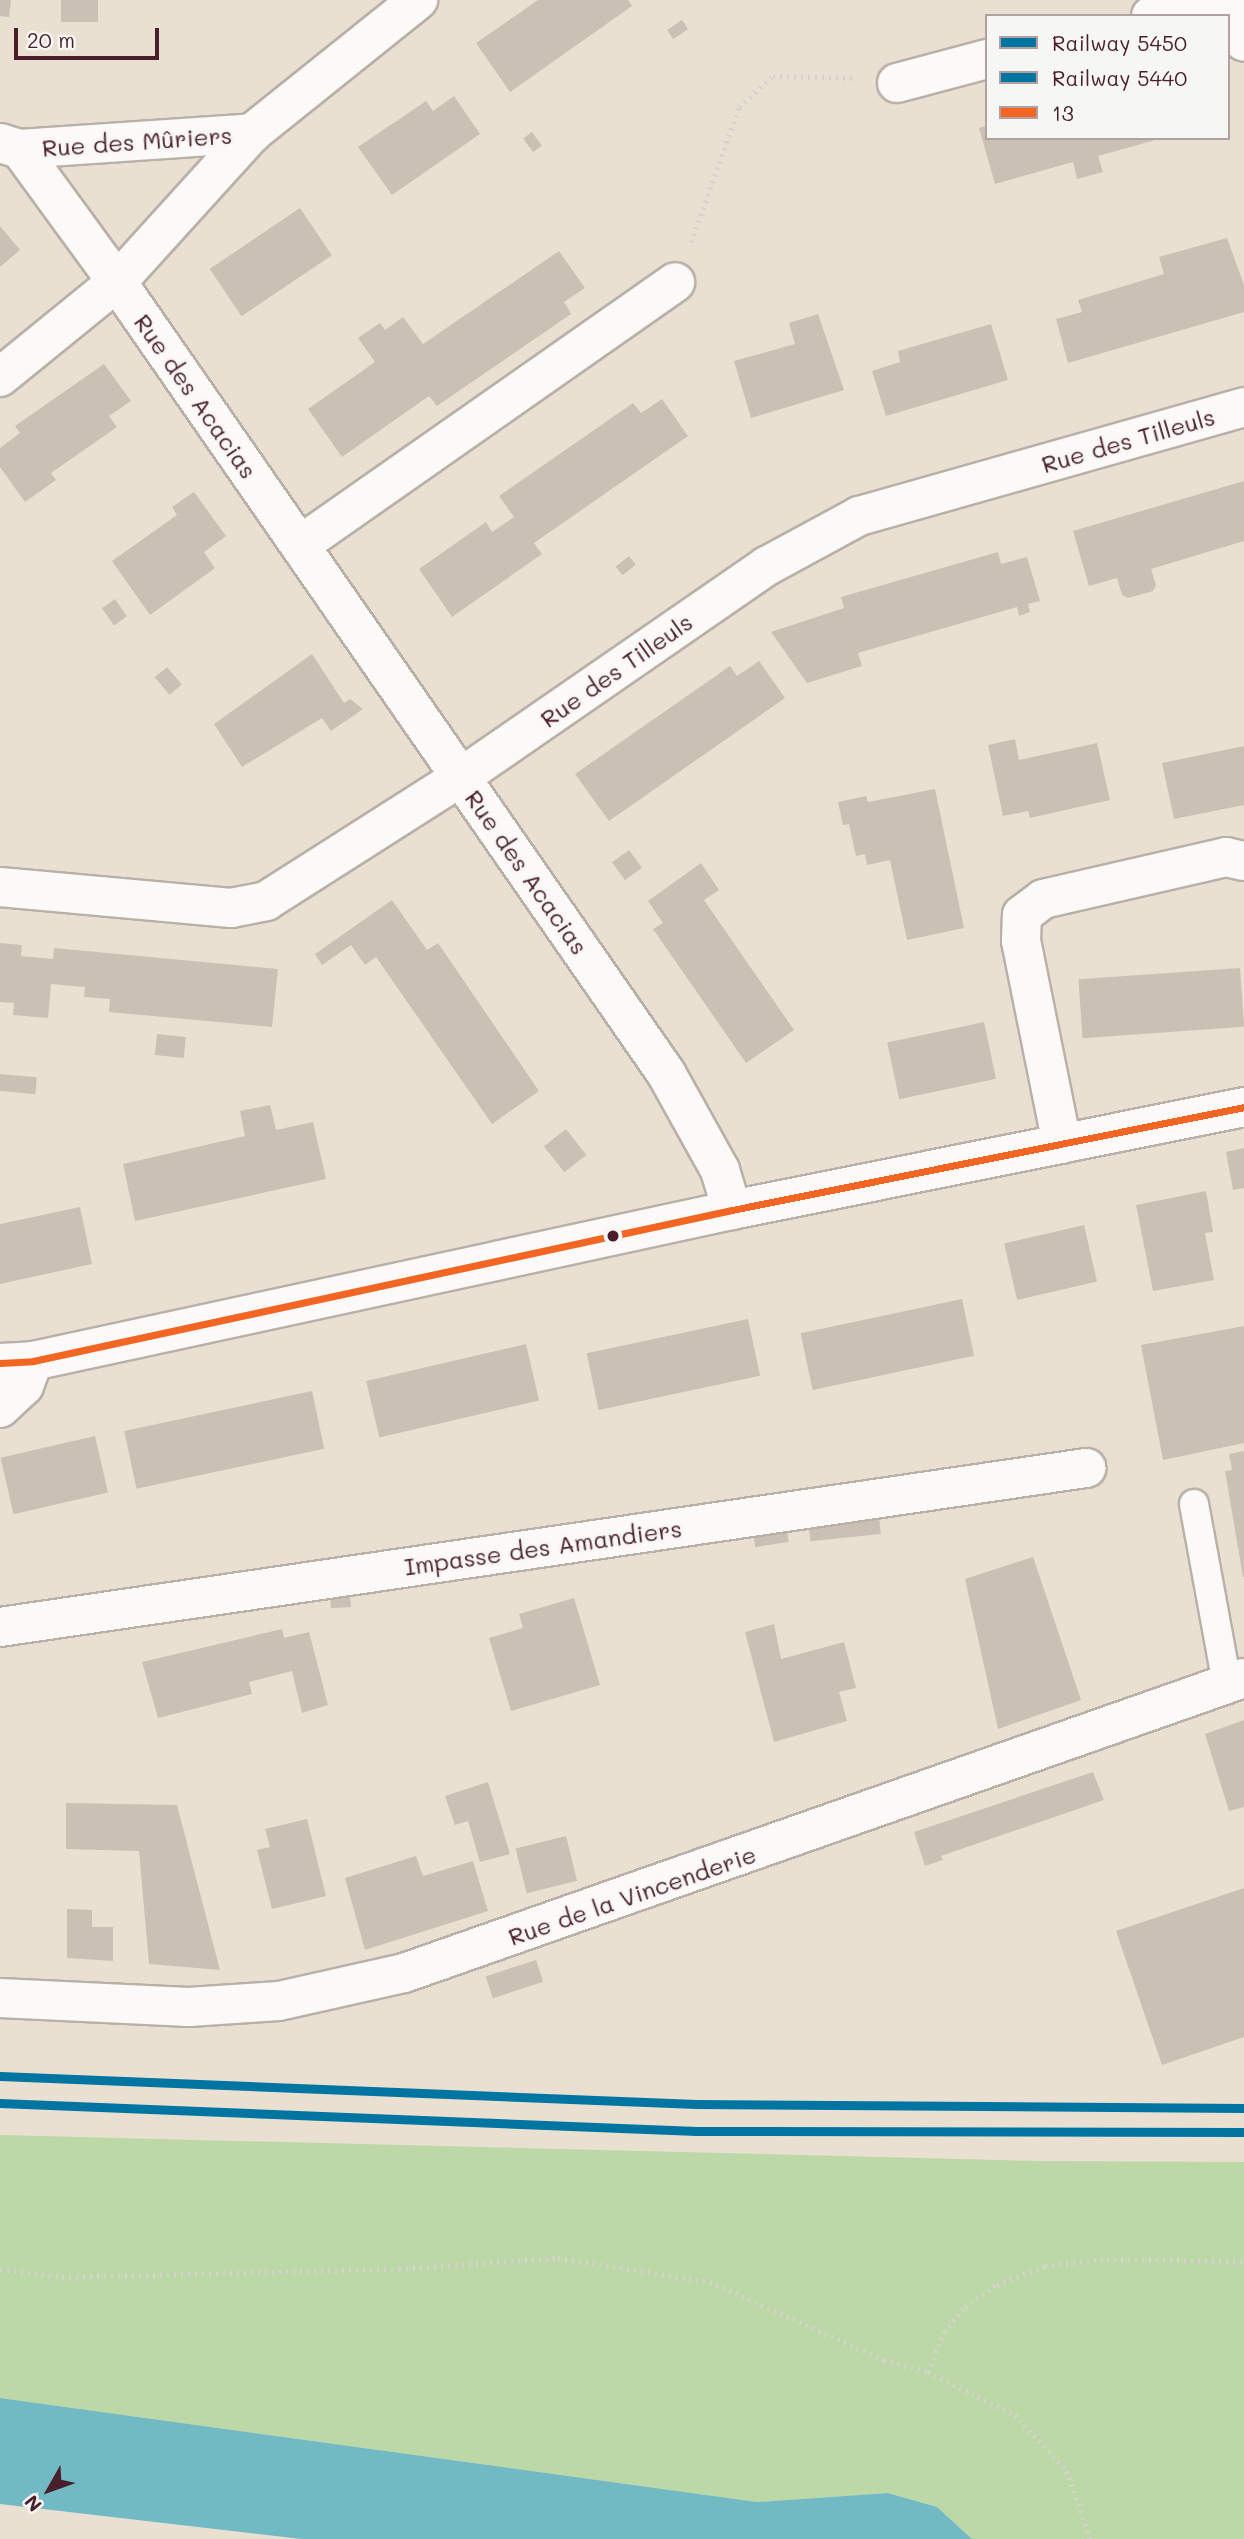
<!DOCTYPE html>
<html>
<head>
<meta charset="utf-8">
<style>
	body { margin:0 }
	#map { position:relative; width:1244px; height:2539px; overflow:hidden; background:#e9e0d2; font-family:Mali,sans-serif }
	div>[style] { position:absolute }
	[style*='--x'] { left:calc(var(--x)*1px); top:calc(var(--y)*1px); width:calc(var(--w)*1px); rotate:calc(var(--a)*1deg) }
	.green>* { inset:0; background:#bcd8a7 }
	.water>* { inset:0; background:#71bac4 }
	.building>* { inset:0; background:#cbc0b4; transform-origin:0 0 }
	.path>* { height:4.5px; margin-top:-2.25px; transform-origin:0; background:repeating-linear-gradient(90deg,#d6d2cf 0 2px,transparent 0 7px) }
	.roads { filter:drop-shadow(2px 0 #b9b0a8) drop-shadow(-2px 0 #b9b0a8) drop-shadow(0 2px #b9b0a8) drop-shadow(0 -2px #b9b0a8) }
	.lane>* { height:28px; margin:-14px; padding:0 14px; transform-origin:14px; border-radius:14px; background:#fcfaf8 }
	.street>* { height:38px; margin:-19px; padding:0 19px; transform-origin:19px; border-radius:19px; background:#fcfaf8 }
	.secondary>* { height:38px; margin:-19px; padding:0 19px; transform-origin:19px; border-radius:19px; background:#fcfaf8 }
	.bus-1>* { height:7px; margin:-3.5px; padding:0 3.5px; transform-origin:3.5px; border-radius:3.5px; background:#f26522 }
	.rail-1>* { height:9px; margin:-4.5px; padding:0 4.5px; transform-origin:4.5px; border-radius:4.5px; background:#0075a1 }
	.rail-2>* { height:9px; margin:-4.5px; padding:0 4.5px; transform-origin:4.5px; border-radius:4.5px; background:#0075a1 }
	.dots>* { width:19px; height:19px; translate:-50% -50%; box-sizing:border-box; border:4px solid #f6f6f2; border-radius:50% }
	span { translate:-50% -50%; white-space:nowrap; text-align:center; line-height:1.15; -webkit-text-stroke:5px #f6f6f2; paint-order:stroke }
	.street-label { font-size:24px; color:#4a1f2b }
	.legend { position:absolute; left:985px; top:14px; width:245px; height:126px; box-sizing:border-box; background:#f6f6f2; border:2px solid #b1a0a2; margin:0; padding:9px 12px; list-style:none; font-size:21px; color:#4a1f2b }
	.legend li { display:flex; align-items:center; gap:14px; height:35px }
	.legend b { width:35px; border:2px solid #b1a0a2 }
	.north { position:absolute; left:14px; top:2455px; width:70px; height:70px; -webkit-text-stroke:5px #f6f6f2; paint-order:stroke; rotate:230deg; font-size:19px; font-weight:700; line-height:28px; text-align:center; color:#4a1f2b }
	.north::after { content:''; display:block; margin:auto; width:24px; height:32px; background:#4a1f2b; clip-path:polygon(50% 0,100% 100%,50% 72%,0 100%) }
	.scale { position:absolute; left:14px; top:28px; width:145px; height:32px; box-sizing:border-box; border:4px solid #4a1f2b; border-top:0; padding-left:9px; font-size:21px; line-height:24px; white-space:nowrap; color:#4a1f2b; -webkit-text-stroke:5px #f6f6f2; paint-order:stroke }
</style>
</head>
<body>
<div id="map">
	<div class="green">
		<i style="clip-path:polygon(0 2135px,1041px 2161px,1244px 2162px,1244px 2539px,972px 2539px,937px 2507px,888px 2493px,757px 2502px,0 2398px)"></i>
	</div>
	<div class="water">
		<i style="clip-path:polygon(0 2398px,757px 2502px,888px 2493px,937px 2507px,972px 2539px,301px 2539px,0 2504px)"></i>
	</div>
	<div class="building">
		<i style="clip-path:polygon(0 0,11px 0,9px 17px,0 16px)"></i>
		<i style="left:61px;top:0;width:37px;height:22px"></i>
		<i style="clip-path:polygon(538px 0,628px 0,632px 6px,510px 92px,476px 43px)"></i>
		<i style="left:682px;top:20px;width:11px;height:18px;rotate:56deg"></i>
		<i style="clip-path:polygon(454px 96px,480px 134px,392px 195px,358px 147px,426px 101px,433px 111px)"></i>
		<i style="clip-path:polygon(987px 126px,987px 138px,1159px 139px,1098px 156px,1103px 172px,1077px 179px,1073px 162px,995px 184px,979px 128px)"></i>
		<i style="left:532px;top:132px;width:17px;height:11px;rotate:54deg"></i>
		<i style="left:300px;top:208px;width:57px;height:109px;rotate:56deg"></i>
		<i style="clip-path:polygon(0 226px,20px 250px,0 267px)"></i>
		<i style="clip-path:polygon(1227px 238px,1244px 285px,1244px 312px,1068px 363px,1056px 319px,1082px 312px,1078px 300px,1164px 274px,1159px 257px)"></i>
		<i style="clip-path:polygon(559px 251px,585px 288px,564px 302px,571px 314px,437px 406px,429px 396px,342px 457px,308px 409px,375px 362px,358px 338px,380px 323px,385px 330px,403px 317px,423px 344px)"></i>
		<i style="clip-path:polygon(818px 314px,844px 390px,751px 418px,734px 361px,795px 344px,789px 323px)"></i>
		<i style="clip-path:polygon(991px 324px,1008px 380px,886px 416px,872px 371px,900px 362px,898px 351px)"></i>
		<i style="clip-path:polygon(104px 364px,131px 401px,109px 416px,117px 427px,51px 473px,56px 480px,25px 502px,0 467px,0 448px,20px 433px,15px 426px)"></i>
		<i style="clip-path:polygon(662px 399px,688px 436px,534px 543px,542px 554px,452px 617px,419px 569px,486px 522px,492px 532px,514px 517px,499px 496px,633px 403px,641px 413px)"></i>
		<i style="clip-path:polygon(1244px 481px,1244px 541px,1151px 569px,1156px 585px,1153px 591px,1128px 598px,1122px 595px,1117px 578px,1089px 586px,1073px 531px)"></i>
		<i style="clip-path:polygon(194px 492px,226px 536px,204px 552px,215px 568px,150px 615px,112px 561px,177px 515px,172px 507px)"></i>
		<i style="clip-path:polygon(998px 552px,1001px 564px,1027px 557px,1040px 601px,1028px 604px,1030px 612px,1019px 616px,1017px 607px,858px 653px,862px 666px,807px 683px,771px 632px,844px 608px,841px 597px)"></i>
		<i style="left:629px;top:556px;width:11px;height:17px;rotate:52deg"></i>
		<i style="left:115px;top:599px;width:21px;height:16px;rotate:55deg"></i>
		<i style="clip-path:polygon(312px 654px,344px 703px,350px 699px,363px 709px,331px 731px,322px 718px,242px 767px,214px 724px)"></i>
		<i style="clip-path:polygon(759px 661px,785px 698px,609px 821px,575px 774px,730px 666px,737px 676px)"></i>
		<i style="left:167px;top:667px;width:23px;height:16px;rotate:50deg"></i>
		<i style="clip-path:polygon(1015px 739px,1019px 760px,1097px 743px,1110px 800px,1030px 818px,1028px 811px,1003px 816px,988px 745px)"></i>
		<i style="clip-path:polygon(1244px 746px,1244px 805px,1174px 819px,1162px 763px)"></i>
		<i style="clip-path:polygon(935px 789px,964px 928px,907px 940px,890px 860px,867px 865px,865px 854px,856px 856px,849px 824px,843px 825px,838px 802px,866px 796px,868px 802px)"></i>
		<i style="left:629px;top:850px;width:22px;height:21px;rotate:54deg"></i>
		<i style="clip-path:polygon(701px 863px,719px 890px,704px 900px,794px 1030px,746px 1063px,653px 929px,663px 923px,648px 901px)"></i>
		<i style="clip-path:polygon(392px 900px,427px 950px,438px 943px,539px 1091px,492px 1124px,376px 957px,365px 965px,351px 945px,322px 965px,315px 954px)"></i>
		<i style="clip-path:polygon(0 943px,22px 945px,21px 956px,53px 959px,54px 948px,278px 969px,272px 1027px,109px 1012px,110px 999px,84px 997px,85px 987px,51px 984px,48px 1018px,13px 1015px,14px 1003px,0 1002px)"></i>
		<i style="left:1240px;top:968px;width:59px;height:162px;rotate:86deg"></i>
		<i style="left:984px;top:1022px;width:58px;height:99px;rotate:78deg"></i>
		<i style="left:157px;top:1034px;width:29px;height:21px;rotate:6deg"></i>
		<i style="left:0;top:1074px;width:37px;height:17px;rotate:5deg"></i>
		<i style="clip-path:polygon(270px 1105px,276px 1130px,313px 1122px,326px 1179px,135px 1221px,123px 1164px,245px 1136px,240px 1111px)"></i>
		<i style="left:566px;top:1129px;width:33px;height:28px;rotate:52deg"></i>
		<i style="clip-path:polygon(1244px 1148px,1244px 1188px,1233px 1190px,1226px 1152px)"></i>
		<i style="clip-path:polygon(1206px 1191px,1213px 1232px,1205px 1233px,1214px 1280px,1153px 1291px,1136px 1205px)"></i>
		<i style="clip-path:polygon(80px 1207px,92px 1264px,0 1284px,0 1224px)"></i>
		<i style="left:1084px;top:1225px;width:58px;height:82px;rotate:77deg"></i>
		<i style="left:962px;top:1299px;width:58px;height:165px;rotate:78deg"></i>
		<i style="left:748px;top:1319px;width:58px;height:165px;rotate:78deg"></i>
		<i style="clip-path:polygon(1244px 1326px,1244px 1443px,1163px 1460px,1141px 1345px)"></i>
		<i style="left:526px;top:1344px;width:58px;height:164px;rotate:77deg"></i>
		<i style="left:312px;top:1391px;width:59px;height:192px;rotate:78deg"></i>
		<i style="left:95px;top:1436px;width:58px;height:97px;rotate:77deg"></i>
		<i style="clip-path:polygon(1244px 1451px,1244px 1577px,1243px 1577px,1225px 1471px,1232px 1470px,1229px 1454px)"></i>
		<i style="left:879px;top:1516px;width:18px;height:71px;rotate:84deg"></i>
		<i style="left:787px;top:1530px;width:12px;height:34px;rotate:81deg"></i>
		<i style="clip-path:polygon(1033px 1557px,1081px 1700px,998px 1729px,965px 1579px)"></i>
		<i style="left:350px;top:1593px;width:14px;height:20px;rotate:86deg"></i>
		<i style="clip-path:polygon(574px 1598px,600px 1685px,511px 1711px,489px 1638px,523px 1628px,519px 1614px)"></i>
		<i style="clip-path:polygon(774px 1624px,781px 1659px,844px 1642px,856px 1688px,839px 1692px,847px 1721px,774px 1742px,745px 1632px)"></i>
		<i style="clip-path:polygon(282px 1629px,284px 1638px,309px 1632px,328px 1705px,302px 1713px,292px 1671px,249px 1682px,252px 1694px,158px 1718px,142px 1662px)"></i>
		<i style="clip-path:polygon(1244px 1720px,1244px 1807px,1229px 1811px,1205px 1734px)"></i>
		<i style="clip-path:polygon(1093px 1772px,1104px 1800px,941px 1856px,943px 1860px,925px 1866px,914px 1832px)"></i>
		<i style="clip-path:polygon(488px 1782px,510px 1854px,480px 1862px,468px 1821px,455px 1825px,445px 1796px)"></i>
		<i style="clip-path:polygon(66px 1803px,177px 1805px,220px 1970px,149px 1964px,139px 1851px,66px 1849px)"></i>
		<i style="clip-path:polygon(307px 1819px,326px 1896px,272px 1909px,257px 1850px,270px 1847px,265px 1829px)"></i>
		<i style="left:566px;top:1836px;width:46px;height:52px;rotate:76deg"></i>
		<i style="clip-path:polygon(416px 1856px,423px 1876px,473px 1861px,488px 1911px,365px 1950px,345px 1878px)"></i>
		<i style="clip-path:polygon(1244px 1888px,1244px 2037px,1162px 2065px,1116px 1931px)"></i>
		<i style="clip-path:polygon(67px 1909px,92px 1910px,92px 1927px,113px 1927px,113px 1961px,67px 1958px)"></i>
		<i style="left:536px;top:1960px;width:23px;height:53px;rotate:72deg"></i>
	</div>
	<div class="path">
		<i style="--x:691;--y:242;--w:143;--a:-70.4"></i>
		<i style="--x:739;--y:107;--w:46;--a:-42.4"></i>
		<i style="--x:773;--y:76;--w:82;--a:1.4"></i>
		<i style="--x:0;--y:2269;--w:63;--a:7.4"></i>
		<i style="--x:62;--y:2277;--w:337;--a:-1.4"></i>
		<i style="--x:399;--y:2269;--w:159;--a:-4"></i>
		<i style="--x:558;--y:2258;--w:154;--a:9"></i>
		<i style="--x:710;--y:2282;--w:191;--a:24.1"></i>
		<i style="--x:884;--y:2360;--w:46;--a:15.3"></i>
		<i style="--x:928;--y:2372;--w:97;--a:26.3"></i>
		<i style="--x:1015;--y:2415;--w:76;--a:47.1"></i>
		<i style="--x:1067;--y:2471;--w:72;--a:71.3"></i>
		<i style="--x:928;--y:2372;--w:43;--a:-68.2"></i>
		<i style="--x:944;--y:2332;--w:33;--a:-50"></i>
		<i style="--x:965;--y:2307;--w:39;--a:-35"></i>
		<i style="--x:997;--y:2285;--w:52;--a:-21.6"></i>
		<i style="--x:1045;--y:2266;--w:62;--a:-6.4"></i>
		<i style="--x:1107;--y:2259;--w:137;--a:0.8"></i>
	</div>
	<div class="roads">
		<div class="lane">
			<i style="--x:1194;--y:1504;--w:183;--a:79.6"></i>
		</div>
		<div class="street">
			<i style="--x:1233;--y:0;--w:43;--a:75.3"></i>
			<i style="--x:1151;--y:16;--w:61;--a:-15.2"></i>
			<i style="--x:897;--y:83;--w:93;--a:-14.9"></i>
			<i style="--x:0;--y:143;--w:21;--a:17"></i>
			<i style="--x:20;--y:149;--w:165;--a:53.9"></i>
			<i style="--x:117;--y:282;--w:963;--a:55.24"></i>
			<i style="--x:666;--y:1073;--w:111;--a:60.9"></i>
			<i style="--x:720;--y:1170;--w:42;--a:73.3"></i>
			<i style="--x:20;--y:149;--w:233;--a:-3.9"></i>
			<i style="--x:252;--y:133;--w:213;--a:-38.7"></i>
			<i style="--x:0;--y:377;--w:151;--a:-39.1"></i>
			<i style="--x:117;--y:282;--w:201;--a:-47.8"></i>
			<i style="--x:300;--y:545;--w:458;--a:-35"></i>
			<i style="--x:0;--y:887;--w:232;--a:5.2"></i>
			<i style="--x:231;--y:908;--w:36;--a:-11"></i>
			<i style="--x:266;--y:901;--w:231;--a:-32.5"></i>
			<i style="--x:461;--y:777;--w:372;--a:-34.6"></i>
			<i style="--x:767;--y:566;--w:105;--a:-28.5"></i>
			<i style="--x:859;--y:516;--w:400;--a:-15.8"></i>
			<i style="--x:1062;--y:1144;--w:207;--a:-101.4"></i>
			<i style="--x:1021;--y:941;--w:26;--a:-88"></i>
			<i style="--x:1022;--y:915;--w:26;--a:-37"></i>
			<i style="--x:1043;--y:899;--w:188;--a:-12.9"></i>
			<i style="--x:1226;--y:857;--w:18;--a:13"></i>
			<i style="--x:0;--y:1363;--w:33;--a:-3"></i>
			<i style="--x:33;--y:1361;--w:715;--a:-12.19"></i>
			<i style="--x:732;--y:1210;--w:522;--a:-11.37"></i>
			<i style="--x:0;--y:1408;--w:33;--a:-43"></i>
			<i style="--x:24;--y:1386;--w:27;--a:-70"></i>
			<i style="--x:0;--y:1627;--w:1098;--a:-8.33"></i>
		</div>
		<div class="secondary">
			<i style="--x:0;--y:1998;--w:189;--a:2.7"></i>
			<i style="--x:189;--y:2007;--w:90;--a:-3.8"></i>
			<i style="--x:279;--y:2001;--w:128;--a:-12.6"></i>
			<i style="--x:404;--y:1973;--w:890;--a:-19.35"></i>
		</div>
	</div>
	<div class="bus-1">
		<i style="--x:0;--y:1363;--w:33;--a:-3"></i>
		<i style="--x:33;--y:1361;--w:715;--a:-12.19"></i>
		<i style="--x:732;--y:1210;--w:522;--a:-11.37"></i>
	</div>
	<div class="rail-1">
		<i style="--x:0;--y:2076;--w:697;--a:2.3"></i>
		<i style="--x:696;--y:2104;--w:548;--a:0.42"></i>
	</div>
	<div class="rail-2">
		<i style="--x:0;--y:2103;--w:697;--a:2.3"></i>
		<i style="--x:696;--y:2131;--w:548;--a:0.1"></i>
	</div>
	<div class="dots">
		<i style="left:613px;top:1236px;background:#4a1f2b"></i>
	</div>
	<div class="street-label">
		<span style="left:137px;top:141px;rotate:-4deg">Rue des Mûriers</span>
		<span style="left:196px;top:396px;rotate:55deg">Rue des Acacias</span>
		<span style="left:1128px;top:440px;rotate:-16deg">Rue des Tilleuls</span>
		<span style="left:616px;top:670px;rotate:-35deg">Rue des Tilleuls</span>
		<span style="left:527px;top:872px;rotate:55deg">Rue des Acacias</span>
		<span style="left:543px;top:1547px;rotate:-8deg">Impasse des Amandiers</span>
		<span style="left:632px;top:1895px;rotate:-19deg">Rue de la Vincenderie</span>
	</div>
	<ul class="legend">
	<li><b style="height:9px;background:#0075a1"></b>Railway 5450</li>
	<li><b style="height:9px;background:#0075a1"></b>Railway 5440</li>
	<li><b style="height:9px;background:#f26522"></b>13</li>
	</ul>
	<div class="north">N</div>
	<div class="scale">20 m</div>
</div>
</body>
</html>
